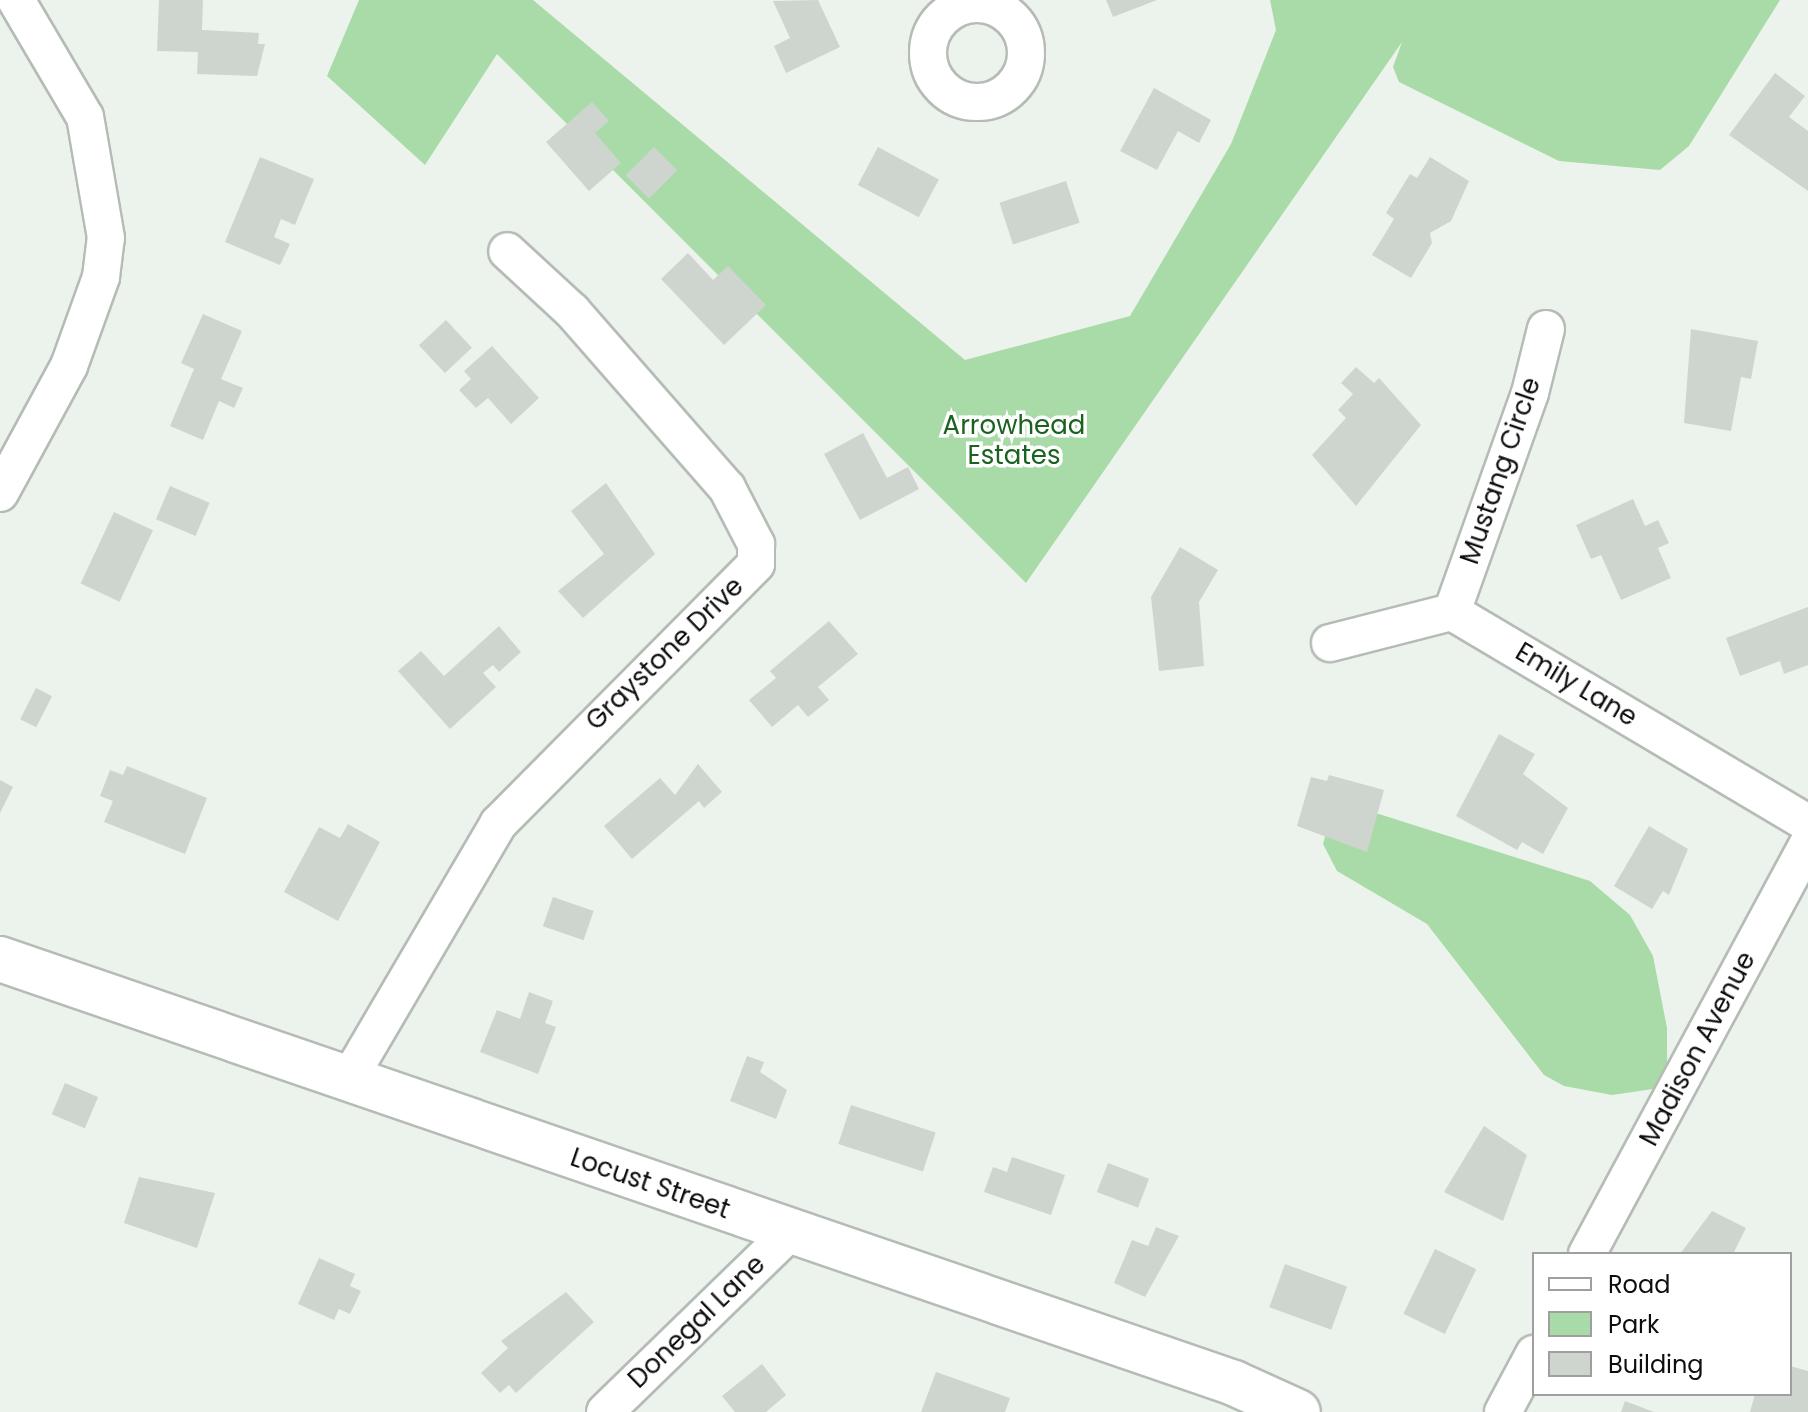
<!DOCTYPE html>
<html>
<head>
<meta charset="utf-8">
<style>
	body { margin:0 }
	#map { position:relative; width:1808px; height:1412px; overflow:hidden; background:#ecf3ec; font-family:Poppins,sans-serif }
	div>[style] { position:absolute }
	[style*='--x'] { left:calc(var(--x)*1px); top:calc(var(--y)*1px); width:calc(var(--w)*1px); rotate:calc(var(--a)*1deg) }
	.green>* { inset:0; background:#a9dba8 }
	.building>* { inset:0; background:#ced5ce; transform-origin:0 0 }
	.roads { filter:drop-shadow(2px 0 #b5bcb5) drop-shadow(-2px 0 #b5bcb5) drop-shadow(0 2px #b5bcb5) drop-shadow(0 -2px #b5bcb5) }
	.street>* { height:36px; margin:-18px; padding:0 18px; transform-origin:18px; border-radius:18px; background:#fff }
	.street>.ring { margin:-18px; padding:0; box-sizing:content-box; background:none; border:36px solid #fff; border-radius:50% }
	.secondary>* { height:44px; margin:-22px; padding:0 22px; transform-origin:22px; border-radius:22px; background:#fff }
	span { translate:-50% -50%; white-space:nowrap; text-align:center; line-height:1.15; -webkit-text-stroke:7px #fff; paint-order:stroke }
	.park-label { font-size:26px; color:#1b6221 }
	.street-label { font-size:26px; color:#0d0f0d }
	.legend { position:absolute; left:1532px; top:1252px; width:260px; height:144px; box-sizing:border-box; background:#fff; border:2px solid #9e9f9e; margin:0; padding:10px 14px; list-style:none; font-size:24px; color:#0d0f0d }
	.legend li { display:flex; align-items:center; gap:16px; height:40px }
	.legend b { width:40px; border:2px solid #9e9f9e }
</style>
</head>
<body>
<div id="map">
	<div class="green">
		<i style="clip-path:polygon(359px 0,533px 0,965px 360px,1130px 316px,1231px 144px,1276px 30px,1270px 0,1780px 0,1689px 146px,1660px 170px,1559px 161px,1399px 82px,1393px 67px,1402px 42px,1026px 583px,497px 54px,425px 165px,327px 76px)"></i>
		<i style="clip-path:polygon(1379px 814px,1590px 881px,1630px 915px,1653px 956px,1667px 1028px,1667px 1070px,1653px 1089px,1612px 1095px,1564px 1086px,1544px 1075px,1427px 924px,1337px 871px,1323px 844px,1330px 818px)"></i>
	</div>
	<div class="building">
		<i style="clip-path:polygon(159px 0,203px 0,202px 30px,259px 33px,258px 44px,265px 44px,257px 76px,197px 74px,198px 52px,157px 51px)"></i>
		<i style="clip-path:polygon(818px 0,840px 47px,786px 73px,774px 46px,790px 38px,773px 1px)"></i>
		<i style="clip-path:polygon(1106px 0,1157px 0,1113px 17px)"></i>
		<i style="clip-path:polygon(1775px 73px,1805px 96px,1789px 117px,1808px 131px,1808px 191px,1729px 135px)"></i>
		<i style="clip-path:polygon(1154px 88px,1211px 120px,1199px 143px,1178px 131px,1157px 170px,1120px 151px)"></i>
		<i style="clip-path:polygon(592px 102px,609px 121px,595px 133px,621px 163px,589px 191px,546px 142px)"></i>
		<i style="left:654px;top:147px;width:33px;height:40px;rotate:45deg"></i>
		<i style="left:878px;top:147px;width:69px;height:43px;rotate:28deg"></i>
		<i style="clip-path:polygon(260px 157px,314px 179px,295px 225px,281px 219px,274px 237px,290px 244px,280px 265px,225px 242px)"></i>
		<i style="clip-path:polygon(1430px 157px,1469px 181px,1451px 221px,1430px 233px,1432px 243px,1411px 278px,1372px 255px,1394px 219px,1386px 213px,1410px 174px,1417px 178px)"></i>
		<i style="left:1066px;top:181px;width:44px;height:70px;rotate:72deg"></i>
		<i style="clip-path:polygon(688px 253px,713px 280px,728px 266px,766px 305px,724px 345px,661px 279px)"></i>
		<i style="clip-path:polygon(203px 314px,242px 331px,221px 379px,243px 388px,234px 408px,219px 401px,203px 440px,170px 426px,194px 369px,181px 363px)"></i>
		<i style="left:446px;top:320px;width:38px;height:37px;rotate:47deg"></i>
		<i style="clip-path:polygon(1691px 329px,1758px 341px,1751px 379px,1741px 377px,1731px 431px,1684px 423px)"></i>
		<i style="clip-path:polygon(492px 346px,539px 398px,511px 424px,488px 398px,476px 408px,459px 390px,471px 379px,464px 371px)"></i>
		<i style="clip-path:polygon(1356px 367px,1374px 383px,1379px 378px,1421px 425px,1356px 506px,1312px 455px,1346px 418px,1338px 410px,1353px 394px,1341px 383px)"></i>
		<i style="clip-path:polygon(863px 433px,887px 478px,908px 467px,919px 489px,860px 520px,824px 454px)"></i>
		<i style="clip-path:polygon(606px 483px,655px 554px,583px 618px,558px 591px,604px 554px,571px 511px)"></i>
		<i style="left:170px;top:486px;width:43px;height:36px;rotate:23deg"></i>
		<i style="clip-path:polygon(1633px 499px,1645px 526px,1658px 520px,1669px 543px,1658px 548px,1671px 578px,1621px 600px,1601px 555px,1591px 559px,1576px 525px)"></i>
		<i style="left:114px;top:512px;width:43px;height:79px;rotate:25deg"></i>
		<i style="clip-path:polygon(1180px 547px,1218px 570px,1199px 602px,1204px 666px,1159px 671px,1151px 597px)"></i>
		<i style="clip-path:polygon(1808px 607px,1808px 665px,1784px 674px,1780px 661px,1740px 676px,1726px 638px)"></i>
		<i style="clip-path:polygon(829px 621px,858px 654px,818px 687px,829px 700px,808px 717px,798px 705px,772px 727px,749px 700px,776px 678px,770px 671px)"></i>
		<i style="clip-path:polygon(499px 626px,521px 652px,499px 672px,493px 665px,483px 673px,496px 687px,450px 729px,398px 671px,421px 651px,444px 676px)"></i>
		<i style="left:36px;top:688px;width:18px;height:35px;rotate:27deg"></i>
		<i style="clip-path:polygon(1499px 734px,1535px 754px,1523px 774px,1568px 808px,1543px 854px,1522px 842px,1517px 850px,1456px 816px)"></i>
		<i style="clip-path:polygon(698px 764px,722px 792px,704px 808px,699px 801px,632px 859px,604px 826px,660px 778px,675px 795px)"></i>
		<i style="clip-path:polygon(127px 766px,207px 798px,185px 854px,104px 822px,113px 801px,100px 796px,110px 770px,123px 775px)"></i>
		<i style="clip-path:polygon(1329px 775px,1384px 790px,1367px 852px,1297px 826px,1311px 777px,1327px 781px)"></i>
		<i style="clip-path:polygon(0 780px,13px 787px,0 813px)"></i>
		<i style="clip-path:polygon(348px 824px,380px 842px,338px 921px,284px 892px,319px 827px,340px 838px)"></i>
		<i style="clip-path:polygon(1649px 826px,1688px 849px,1669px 895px,1663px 891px,1652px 909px,1614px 886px)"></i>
		<i style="left:553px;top:897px;width:43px;height:31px;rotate:19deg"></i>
		<i style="clip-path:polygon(529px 992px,553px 1001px,545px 1023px,556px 1027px,538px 1074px,480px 1052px,497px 1010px,520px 1019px)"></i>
		<i style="clip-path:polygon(747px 1056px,764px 1062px,760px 1072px,787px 1090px,776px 1119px,730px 1101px)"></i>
		<i style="left:65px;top:1083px;width:36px;height:34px;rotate:23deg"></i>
		<i style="left:851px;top:1105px;width:89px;height:41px;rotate:18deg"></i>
		<i style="clip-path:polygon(1484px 1126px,1527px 1155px,1503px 1221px,1444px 1192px)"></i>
		<i style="clip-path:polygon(1012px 1157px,1065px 1175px,1051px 1215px,984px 1192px,993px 1167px,1007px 1172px)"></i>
		<i style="left:1108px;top:1163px;width:44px;height:31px;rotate:21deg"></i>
		<i style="clip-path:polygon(139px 1177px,215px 1193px,197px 1248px,124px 1223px)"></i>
		<i style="clip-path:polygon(1712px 1211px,1746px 1228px,1733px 1254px,1680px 1254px)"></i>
		<i style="clip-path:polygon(1156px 1227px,1179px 1236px,1145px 1297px,1114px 1283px,1132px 1240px,1148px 1246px)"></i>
		<i style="left:1435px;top:1249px;width:46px;height:72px;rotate:26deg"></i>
		<i style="clip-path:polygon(319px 1258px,355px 1274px,350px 1286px,361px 1291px,350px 1314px,339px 1309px,334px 1320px,298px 1304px)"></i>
		<i style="left:1285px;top:1264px;width:66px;height:46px;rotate:20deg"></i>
		<i style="clip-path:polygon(566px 1292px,594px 1322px,516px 1393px,509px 1385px,500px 1393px,481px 1373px,508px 1348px,501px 1341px)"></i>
		<i style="clip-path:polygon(762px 1364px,786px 1395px,766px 1412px,735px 1412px,722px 1396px)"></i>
		<i style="clip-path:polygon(1790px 1366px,1808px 1371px,1808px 1412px,1750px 1412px,1755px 1394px,1790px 1394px)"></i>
		<i style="clip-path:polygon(936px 1372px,1010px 1398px,1005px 1412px,921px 1412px)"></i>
		<i style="clip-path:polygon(1625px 1401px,1654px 1412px,1621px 1412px)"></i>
	</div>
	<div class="roads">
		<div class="street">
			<i class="ring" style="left:928px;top:4px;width:62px;height:62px"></i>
			<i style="--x:0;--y:493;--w:145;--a:-61.5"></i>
			<i style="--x:69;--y:366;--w:95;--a:-70.2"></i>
			<i style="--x:101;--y:277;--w:39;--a:-83"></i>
			<i style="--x:106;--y:238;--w:123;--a:-99.8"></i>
			<i style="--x:85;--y:117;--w:136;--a:-120.5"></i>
			<i style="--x:1452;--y:612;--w:232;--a:-70.4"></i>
			<i style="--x:1530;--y:393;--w:66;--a:-76"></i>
			<i style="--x:1330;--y:643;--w:126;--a:-14.3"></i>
			<i style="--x:1452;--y:612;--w:414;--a:30.7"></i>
			<i style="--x:348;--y:1080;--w:297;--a:-59.6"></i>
			<i style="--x:498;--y:824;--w:366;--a:-45.2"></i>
			<i style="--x:756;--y:564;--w:20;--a:-90"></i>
			<i style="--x:756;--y:544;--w:63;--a:-117.4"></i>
			<i style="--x:727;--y:488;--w:235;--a:-131.2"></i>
			<i style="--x:572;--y:311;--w:88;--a:-137.3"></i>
			<i style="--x:1587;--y:1254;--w:467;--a:-61.7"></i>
			<i style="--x:605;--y:1412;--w:258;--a:-44.2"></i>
			<i style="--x:1503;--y:1412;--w:66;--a:-61.9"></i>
		</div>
		<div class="secondary">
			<i style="--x:0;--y:959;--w:1305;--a:18.96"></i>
			<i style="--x:1234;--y:1383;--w:70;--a:24.4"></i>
		</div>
	</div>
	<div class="park-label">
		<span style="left:1014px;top:441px">Arrowhead<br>Estates</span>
	</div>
	<div class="street-label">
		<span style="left:1501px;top:471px;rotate:-71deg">Mustang Circle</span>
		<span style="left:665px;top:654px;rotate:-44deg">Graystone Drive</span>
		<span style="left:1576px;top:685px;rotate:31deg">Emily Lane</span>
		<span style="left:1698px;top:1049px;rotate:-62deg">Madison Avenue</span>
		<span style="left:650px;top:1184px;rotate:19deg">Locust Street</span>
		<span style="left:697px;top:1322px;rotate:-44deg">Donegal Lane</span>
	</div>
	<ul class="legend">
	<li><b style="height:10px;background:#fff"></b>Road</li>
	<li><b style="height:22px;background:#a9dba8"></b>Park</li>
	<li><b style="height:22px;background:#ced5ce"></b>Building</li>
	</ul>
</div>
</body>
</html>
